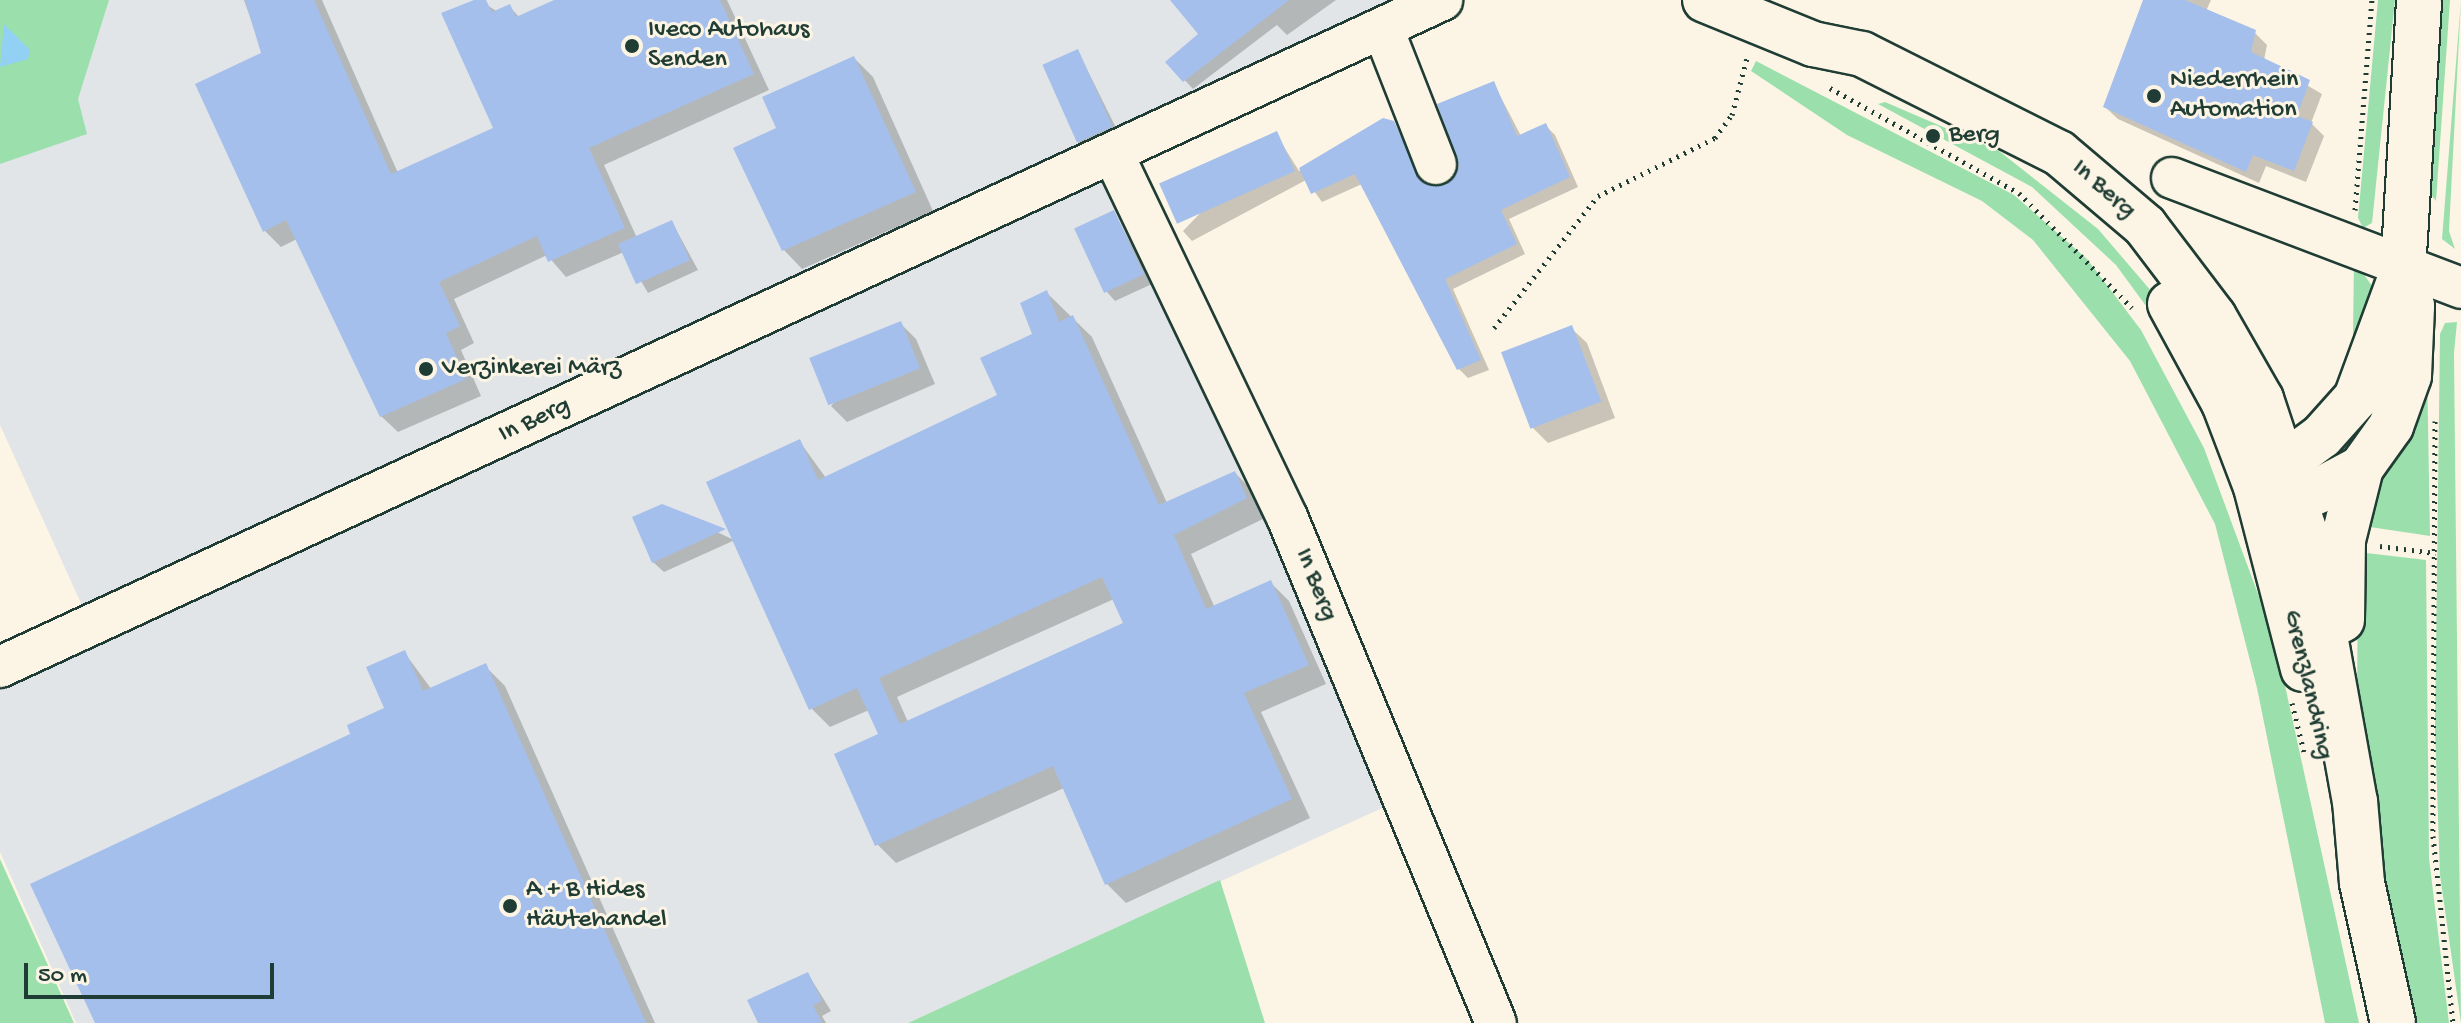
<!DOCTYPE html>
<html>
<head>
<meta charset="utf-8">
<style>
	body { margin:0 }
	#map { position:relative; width:2461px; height:1023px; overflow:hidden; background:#fcf5e5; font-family:"Gochi Hand",sans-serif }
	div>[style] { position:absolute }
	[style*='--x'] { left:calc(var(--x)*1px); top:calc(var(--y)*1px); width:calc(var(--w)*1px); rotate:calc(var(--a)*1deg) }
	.built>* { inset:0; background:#e2e5e7 }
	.green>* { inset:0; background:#9be0ac }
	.water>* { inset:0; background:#92d1f3 }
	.shadow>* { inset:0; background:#0003 }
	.building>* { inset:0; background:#a5bfec; transform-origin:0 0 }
	.path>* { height:5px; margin-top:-2.5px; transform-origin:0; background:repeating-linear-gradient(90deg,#1f3d34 0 2px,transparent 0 8px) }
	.roads { filter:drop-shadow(2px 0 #1f3d34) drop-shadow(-2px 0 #1f3d34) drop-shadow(0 2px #1f3d34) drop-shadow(0 -2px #1f3d34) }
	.minor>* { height:40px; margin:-20px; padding:0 20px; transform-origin:20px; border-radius:20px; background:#fcf5e5 }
	.major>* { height:44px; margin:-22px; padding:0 22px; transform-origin:22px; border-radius:22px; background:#fcf5e5 }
	.dots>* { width:22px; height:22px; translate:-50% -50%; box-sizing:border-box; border:4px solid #fcf5e5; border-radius:50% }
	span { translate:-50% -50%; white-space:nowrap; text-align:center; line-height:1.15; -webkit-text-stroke:6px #fcf5e5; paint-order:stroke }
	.poi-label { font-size:26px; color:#1f3d34 }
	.left { translate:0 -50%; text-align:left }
	.street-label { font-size:26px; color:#1f3d34 }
	.scale { position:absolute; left:24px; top:963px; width:250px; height:36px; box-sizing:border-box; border:4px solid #1f3d34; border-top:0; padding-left:10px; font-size:24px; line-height:28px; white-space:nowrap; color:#1f3d34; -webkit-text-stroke:6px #fcf5e5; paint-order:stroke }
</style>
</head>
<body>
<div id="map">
	<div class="built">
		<i style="clip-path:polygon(0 0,1400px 0,1104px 146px,1286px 543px,1389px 805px,908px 1023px,76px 1023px,0 852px,0 682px,85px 612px,0 425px)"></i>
	</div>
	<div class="green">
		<i style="clip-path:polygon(0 0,109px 0,78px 99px,87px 134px,0 164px)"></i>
		<i style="clip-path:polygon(2378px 0,2395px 0,2372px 223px,2363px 228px,2358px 218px)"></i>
		<i style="clip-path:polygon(2441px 0,2450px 0,2436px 201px,2429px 192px)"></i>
		<i style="clip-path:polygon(2461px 0,2449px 231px,2455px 249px,2442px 239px)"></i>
		<i style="clip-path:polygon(1756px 61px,2014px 195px,2087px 259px,2141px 330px,2204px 448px,2275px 640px,2359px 1023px,2325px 1023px,2257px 688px,2215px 524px,2130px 361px,2033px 240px,1982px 201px,1847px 135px,1751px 71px)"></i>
		<i style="clip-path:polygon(1885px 102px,1999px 151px,2098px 229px,2152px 292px,2218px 438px,2157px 321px,2116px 265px,2032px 187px,1878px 104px)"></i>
		<i style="clip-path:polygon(2354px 260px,2372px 286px,2366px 337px,2353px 335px)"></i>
		<i style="clip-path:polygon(2457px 322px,2454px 353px,2461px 1023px,2440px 875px,2435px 731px,2440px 334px,2445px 323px)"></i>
		<i style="clip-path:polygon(2427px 365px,2430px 536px,2370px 527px,2379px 484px)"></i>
		<i style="clip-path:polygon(2358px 552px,2426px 560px,2429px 858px,2449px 1023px,2413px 1023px,2385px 902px,2357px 707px)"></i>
		<i style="clip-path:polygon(0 859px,74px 1023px,0 1023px)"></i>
		<i style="clip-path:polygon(1220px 880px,1265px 1023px,908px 1023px)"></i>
	</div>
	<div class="water">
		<i style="clip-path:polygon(4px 24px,30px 50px,28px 59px,0 67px)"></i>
	</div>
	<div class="shadow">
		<i style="clip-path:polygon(244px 0,322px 0,398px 173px,495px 129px,479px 0,498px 12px,509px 6px,520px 18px,559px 0,727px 0,769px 90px,604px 165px,637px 238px,672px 222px,698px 270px,648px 293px,624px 252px,566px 277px,547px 255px,454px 299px,474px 343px,461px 350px,481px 396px,398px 432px,381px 416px,297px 239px,281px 247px,264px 230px,263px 54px)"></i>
		<i style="clip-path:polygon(1202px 0,1336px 0,1287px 35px,1277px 25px,1193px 89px,1168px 62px,1201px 34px)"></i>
		<i style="clip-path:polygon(2150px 0,2211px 0,2206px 11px,2254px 32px,2267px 45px,2264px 60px,2322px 94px,2311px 123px,2324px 136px,2306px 182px,2266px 166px,2259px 183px,2118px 119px,2105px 107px)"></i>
		<i style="clip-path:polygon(1078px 51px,1119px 134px,1086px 150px,1078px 142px)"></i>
		<i style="clip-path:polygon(854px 58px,873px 77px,933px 211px,802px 269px,784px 250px,779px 129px)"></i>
		<i style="clip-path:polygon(1494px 84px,1521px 136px,1545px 125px,1555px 135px,1578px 187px,1509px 219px,1525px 254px,1453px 289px,1489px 370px,1468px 378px,1459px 369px,1362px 184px,1322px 202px,1306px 180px,1192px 241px,1183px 231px,1276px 134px,1299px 171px,1383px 120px,1393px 123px,1426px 184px,1446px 187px)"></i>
		<i style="clip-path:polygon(1114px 212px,1152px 284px,1115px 301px,1106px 291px)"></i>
		<i style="clip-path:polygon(evenodd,1047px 293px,1092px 337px,1167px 503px,1235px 473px,1254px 492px,1265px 518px,1191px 554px,1215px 608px,1270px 582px,1289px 601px,1326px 684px,1261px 712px,1310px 818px,1126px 903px,1107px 884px,1064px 788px,896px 863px,877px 844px,880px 735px,869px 710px,830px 727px,811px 708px,735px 540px,664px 572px,653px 562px,662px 506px,734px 540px,800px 442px,826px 478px,1000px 396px,1034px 335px,1047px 293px,1114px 599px,1125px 624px,908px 722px,897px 697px,1114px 599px)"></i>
		<i style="clip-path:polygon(900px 323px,916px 339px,935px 384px,847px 422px,831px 406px)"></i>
		<i style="clip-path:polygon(1571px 328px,1587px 343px,1615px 418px,1548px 443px,1532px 427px,1504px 353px)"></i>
		<i style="clip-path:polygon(404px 652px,432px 690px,485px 666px,505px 686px,655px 1023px,97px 1023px,353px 735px,387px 710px)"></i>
		<i style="clip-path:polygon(808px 974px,831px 1011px,822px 1016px,826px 1023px,760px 1023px)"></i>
	</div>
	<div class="building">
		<i style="clip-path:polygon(245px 0,314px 0,391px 174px,493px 128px,441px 13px,474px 0,486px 0,492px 12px,510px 4px,516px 17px,554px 0,720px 0,754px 74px,589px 148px,625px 228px,548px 262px,537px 236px,439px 282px,460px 326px,446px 333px,466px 379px,380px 417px,286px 220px,263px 232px,195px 84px,261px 53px)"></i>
		<i style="clip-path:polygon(1170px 0,1289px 0,1183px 82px,1165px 62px,1198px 34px)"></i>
		<i style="clip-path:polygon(2143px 0,2185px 0,2256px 30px,2251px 52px,2310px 80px,2297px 116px,2313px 122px,2294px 171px,2253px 155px,2246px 172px,2103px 107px)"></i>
		<i style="left:1078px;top:49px;width:85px;height:39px;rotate:66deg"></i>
		<i style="clip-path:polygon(854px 56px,916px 192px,782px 251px,733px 148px,776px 128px,762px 97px)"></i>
		<i style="clip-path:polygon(1494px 81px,1517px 136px,1546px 123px,1570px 177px,1501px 210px,1517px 244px,1445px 279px,1481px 360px,1457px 370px,1355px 174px,1311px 194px,1299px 168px,1383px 118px,1394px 121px,1421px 181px,1445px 185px,1459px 167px,1437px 104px)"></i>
		<i style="left:1277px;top:131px;width:44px;height:129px;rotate:66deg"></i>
		<i style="left:1114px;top:210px;width:71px;height:44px;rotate:65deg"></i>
		<i style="left:672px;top:220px;width:44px;height:59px;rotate:66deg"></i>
		<i style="clip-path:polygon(evenodd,1047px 290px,1059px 322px,1073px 315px,1159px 505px,1235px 471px,1247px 498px,1174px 535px,1206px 609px,1271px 580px,1309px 665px,1244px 693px,1292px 799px,1105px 885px,1053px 766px,875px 846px,834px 754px,878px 734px,857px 688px,809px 710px,706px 482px,800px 439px,818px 480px,997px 395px,980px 358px,1032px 334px,1020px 303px,1047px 290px,1102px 577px,1123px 623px,900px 724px,879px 678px,1102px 577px)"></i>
		<i style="left:901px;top:321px;width:51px;height:99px;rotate:68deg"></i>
		<i style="left:1572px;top:325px;width:82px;height:76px;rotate:69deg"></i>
		<i style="clip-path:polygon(662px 504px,726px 529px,652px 563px,632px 517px)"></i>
		<i style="clip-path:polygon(405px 650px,423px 691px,486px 663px,646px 1023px,95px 1023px,30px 884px,350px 734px,347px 725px,384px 708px,366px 667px)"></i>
		<i style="clip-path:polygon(808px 972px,822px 1001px,813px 1005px,822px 1023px,758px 1023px,747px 1000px)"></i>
	</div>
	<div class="path">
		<i style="--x:1830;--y:88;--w:216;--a:29.1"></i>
		<i style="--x:2019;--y:193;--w:161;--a:45.5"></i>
		<i style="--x:2355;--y:210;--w:211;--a:-85.4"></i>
		<i style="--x:1494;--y:328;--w:168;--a:-51.8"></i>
		<i style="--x:1598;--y:196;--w:131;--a:-26.4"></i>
		<i style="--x:1715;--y:138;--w:29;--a:-54"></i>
		<i style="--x:1732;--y:115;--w:59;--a:-75.3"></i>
		<i style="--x:2435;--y:421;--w:415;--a:90.3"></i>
		<i style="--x:2433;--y:836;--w:188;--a:83.9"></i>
		<i style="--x:2380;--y:546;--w:56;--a:7.1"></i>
		<i style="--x:2292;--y:703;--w:50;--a:76.2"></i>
	</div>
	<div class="roads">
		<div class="minor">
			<i style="--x:1383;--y:29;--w:145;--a:68.6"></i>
			<i style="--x:1114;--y:156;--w:400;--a:64.4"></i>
			<i style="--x:1287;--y:517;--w:547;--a:67.56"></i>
			<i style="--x:2172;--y:178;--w:309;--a:20.8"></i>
			<i style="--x:0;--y:667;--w:1589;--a:-24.82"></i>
		</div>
		<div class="major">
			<i style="--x:1705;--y:0;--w:117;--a:22.2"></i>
			<i style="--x:1813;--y:44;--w:50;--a:11.5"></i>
			<i style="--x:1862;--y:54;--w:220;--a:26.7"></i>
			<i style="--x:2059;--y:153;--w:113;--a:40.3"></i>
			<i style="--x:2145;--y:226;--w:114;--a:52.8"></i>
			<i style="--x:2214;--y:317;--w:95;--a:60.2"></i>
			<i style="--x:2261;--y:399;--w:150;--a:71.7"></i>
			<i style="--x:2308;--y:541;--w:264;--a:79.8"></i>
			<i style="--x:2355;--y:801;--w:82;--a:85.1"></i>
			<i style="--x:2362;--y:883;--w:143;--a:77.5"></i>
			<i style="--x:2170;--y:304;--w:113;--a:61.4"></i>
			<i style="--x:2224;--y:403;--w:90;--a:69.1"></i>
			<i style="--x:2256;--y:487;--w:188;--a:75.5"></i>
			<i style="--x:2264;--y:479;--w:72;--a:-36.6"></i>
			<i style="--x:2322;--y:436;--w:51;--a:-48.2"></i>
			<i style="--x:2356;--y:398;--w:130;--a:-69.8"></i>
			<i style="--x:2267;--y:488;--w:49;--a:4.7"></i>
			<i style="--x:2316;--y:492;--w:51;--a:-28.1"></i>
			<i style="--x:2361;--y:468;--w:52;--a:-54.5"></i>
			<i style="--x:2391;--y:426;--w:53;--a:-70.2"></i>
			<i style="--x:2409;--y:376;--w:70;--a:-87.5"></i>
			<i style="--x:2412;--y:306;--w:36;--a:-104"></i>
			<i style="--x:2403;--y:271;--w:271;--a:-86.6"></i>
			<i style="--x:2342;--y:620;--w:80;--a:-89.3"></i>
			<i style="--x:2343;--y:540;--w:74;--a:-76"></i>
		</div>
	</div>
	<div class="dots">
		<i style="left:632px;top:46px;background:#1f3d34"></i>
		<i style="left:2154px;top:96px;background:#1f3d34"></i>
		<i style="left:1933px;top:136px;background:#1f3d34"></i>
		<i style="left:426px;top:369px;background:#1f3d34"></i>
		<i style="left:510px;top:906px;background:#1f3d34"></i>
	</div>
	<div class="poi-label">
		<span class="left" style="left:648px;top:46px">Iveco Autohaus<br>Senden</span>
		<span class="left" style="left:2170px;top:96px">Niederrhein<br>Automation</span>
		<span class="left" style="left:1949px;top:136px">Berg</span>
		<span class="left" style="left:442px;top:369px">Verzinkerei März</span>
		<span class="left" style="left:526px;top:906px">A + B Hides<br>Häutehandel</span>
	</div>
	<div class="street-label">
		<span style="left:2103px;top:190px;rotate:41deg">In Berg</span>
		<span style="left:535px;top:421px;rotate:-25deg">In Berg</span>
		<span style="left:1315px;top:585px;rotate:68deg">In Berg</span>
		<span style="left:2307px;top:685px;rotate:77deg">Grenzlandring</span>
	</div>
	<div class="scale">50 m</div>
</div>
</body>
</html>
